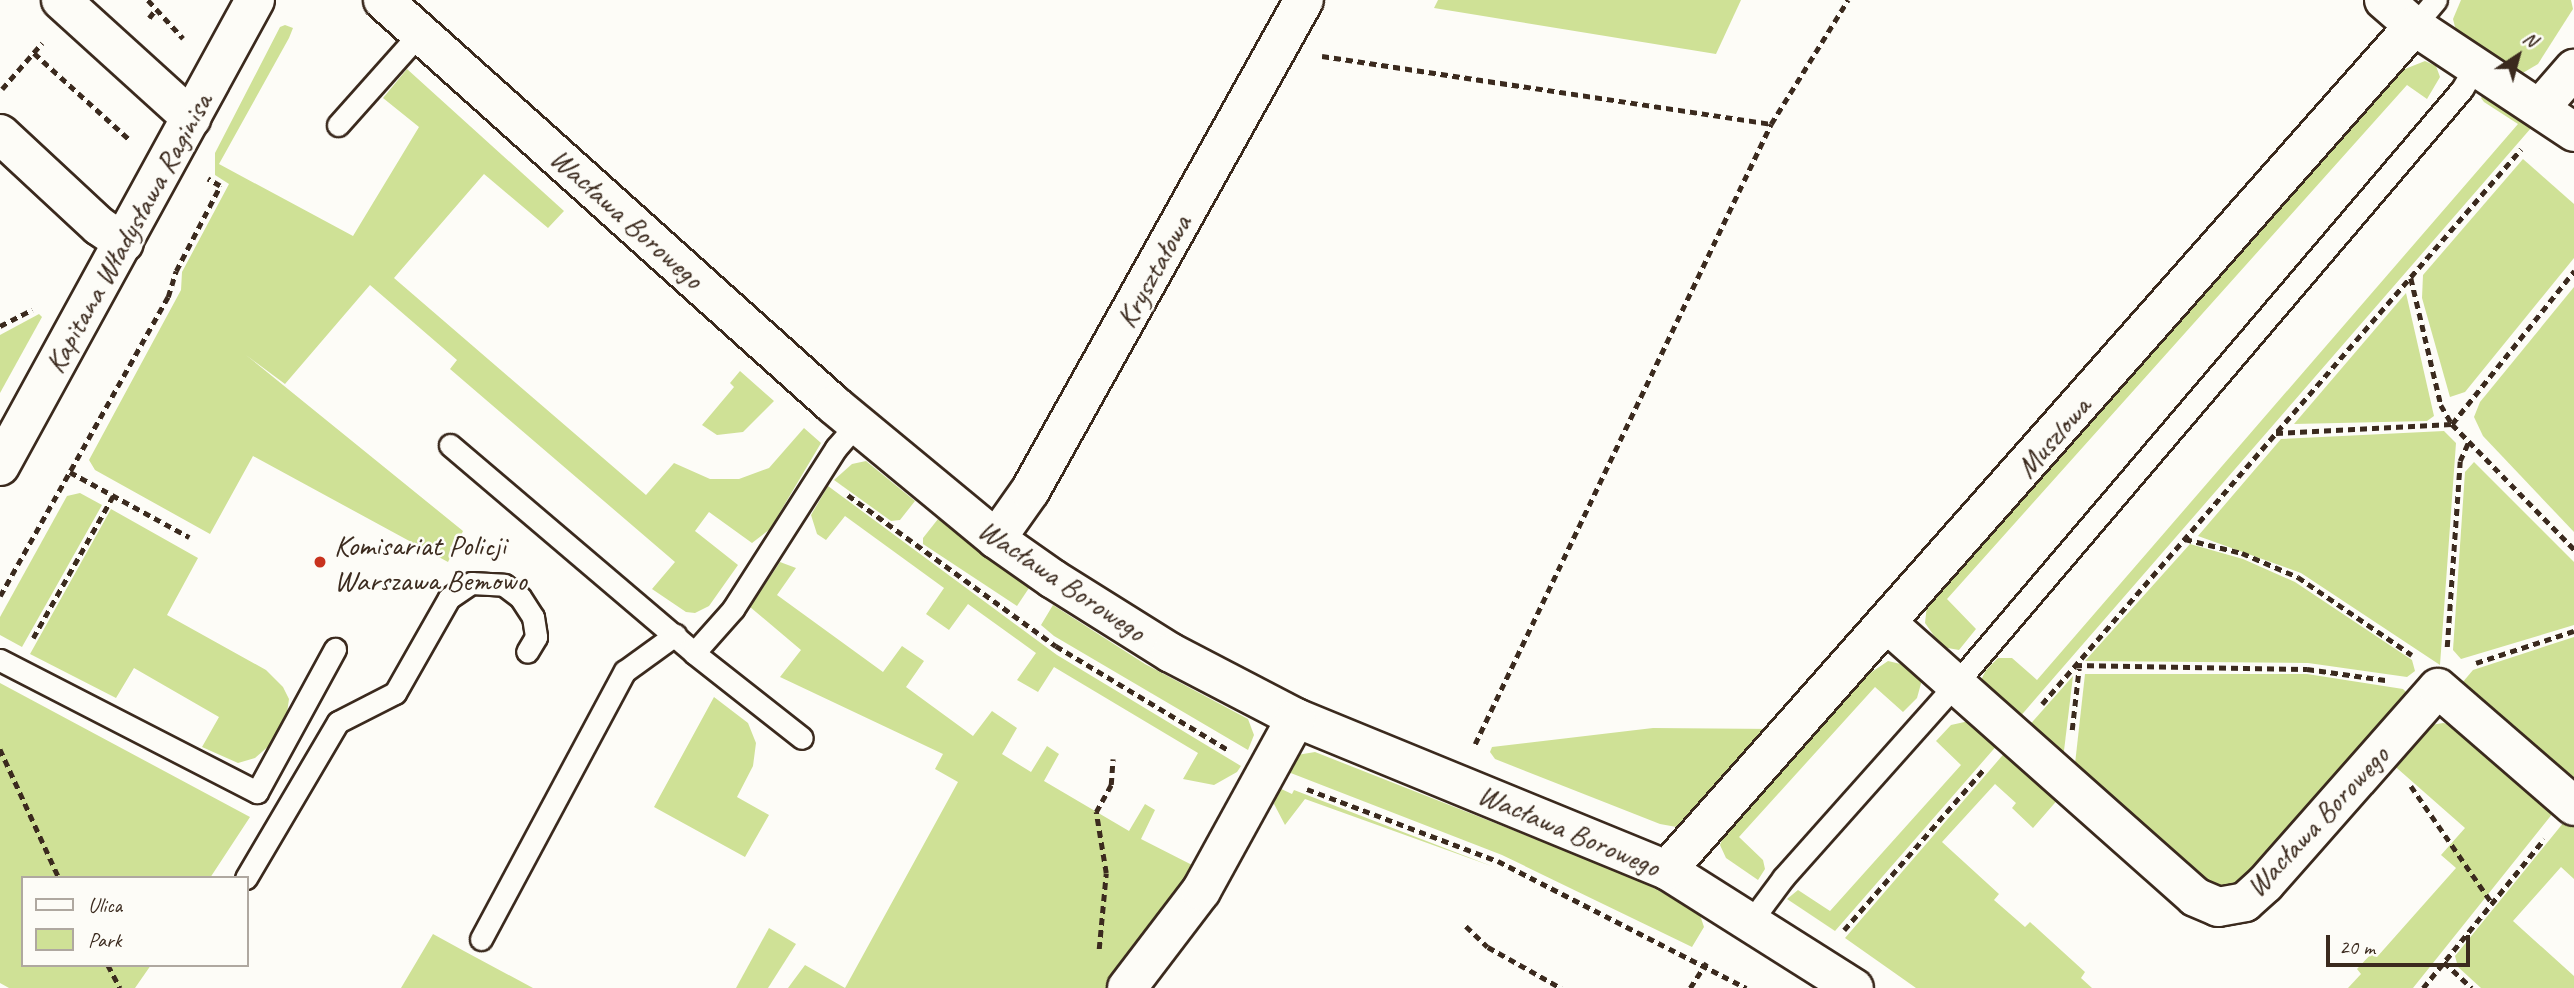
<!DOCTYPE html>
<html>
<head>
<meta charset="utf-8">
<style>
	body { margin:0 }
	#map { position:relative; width:2574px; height:988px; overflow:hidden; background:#fdfcf7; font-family:Caveat,sans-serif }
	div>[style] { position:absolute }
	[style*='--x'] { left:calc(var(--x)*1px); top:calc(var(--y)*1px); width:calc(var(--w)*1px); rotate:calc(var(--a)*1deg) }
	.green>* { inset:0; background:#cfe196 }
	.path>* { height:4.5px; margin-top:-2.25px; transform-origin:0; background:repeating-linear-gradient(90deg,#3b2a1e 0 7px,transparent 0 12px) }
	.roads { filter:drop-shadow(2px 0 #3b2a1e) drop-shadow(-2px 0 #3b2a1e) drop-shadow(0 2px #3b2a1e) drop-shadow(0 -2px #3b2a1e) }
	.service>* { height:21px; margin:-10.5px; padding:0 10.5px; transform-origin:10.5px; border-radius:10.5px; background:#fdfcf7 }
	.minor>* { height:38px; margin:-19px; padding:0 19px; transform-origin:19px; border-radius:19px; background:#fdfcf7 }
	.dots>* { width:19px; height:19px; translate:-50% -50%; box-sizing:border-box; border:4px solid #fdfcf7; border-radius:50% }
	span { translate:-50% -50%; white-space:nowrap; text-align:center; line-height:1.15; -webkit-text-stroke:5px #fdfcf7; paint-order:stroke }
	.street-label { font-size:30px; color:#3b2a1e }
	.poi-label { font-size:30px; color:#3b2a1e }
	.left { translate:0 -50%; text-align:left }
	.legend { position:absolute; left:21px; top:876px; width:228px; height:91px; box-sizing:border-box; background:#fdfcf7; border:2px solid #afa8a0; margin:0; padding:9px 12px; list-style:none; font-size:21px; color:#3b2a1e }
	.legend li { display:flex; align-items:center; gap:14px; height:35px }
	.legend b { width:35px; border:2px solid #afa8a0 }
	.north { position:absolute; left:2483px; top:21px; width:70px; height:70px; -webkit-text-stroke:5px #fdfcf7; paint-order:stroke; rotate:36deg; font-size:19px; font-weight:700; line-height:28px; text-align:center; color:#3b2a1e }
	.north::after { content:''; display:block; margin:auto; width:24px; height:32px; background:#3b2a1e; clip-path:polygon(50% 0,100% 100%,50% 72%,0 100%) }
	.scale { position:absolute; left:2326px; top:935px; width:144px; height:32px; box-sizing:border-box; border:4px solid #3b2a1e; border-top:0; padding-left:9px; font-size:21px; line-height:24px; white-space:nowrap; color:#3b2a1e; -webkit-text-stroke:5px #fdfcf7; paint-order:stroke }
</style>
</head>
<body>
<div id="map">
	<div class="green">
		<i style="clip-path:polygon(1438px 0,1741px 0,1716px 54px,1434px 8px)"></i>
		<i style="clip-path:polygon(2461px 0,2571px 0,2573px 9px,2538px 64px,2521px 74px,2456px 31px,2453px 19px)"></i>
		<i style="clip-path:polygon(285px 25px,293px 28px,289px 38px,219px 164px,353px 236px,419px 127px,383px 98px,407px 69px,564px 211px,548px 228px,484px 174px,394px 278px,646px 495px,674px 463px,710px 479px,739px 479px,769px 468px,804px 428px,821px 443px,770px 529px,752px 543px,709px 512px,695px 531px,738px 565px,709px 606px,695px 613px,686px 612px,652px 589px,675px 562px,450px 369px,457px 360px,370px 285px,285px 384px,246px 355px,463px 531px,448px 562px,253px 456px,210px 534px,95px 470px,89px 460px,181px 290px,182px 272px,229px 184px,215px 175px,215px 153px,280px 27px)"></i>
		<i style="clip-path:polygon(2425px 61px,2436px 66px,2440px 77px,2427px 99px,2407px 85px,1947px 599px,1976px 629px,1959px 650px,1942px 647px,1925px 623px,1927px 605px,2395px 73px)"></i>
		<i style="clip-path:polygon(2485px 93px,2538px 120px,2018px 719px,1980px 682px,1986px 670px,1998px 658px,2012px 658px,2037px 680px,2518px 124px,2484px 102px,2481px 98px)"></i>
		<i style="clip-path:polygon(2523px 159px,2574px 204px,2574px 258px,2465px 392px,2450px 397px,2422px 298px,2423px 275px)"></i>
		<i style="clip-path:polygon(2574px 287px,2574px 532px,2483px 436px,2474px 417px,2480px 402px)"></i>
		<i style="clip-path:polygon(2406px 293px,2434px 416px,2427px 421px,2294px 424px)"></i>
		<i style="clip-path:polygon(39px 314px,42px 317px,0 393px,0 335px)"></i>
		<i style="clip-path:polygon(740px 371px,774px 401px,743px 432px,717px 435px,702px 425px,734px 387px,730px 383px)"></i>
		<i style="clip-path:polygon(2444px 431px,2456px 443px,2440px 665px,2301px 573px,2198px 536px,2281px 439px)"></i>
		<i style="clip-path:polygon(866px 461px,915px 501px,900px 520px,891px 521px,834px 480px,852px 464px)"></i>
		<i style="clip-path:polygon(2474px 462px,2574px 562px,2574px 625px,2461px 659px,2453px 650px,2465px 472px)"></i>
		<i style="clip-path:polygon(828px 486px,1057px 655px,1241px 766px,1237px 772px,1214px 785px,1183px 779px,1198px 753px,1054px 667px,1038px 692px,1017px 680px,1036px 653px,968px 604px,949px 630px,926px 614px,944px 588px,845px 516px,826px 540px,817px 534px,811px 515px)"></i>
		<i style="clip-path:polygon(80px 493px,102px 505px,22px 647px,0 635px,0 617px,67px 496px)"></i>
		<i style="clip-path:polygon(111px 509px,198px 558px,167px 615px,266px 670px,283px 687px,289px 699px,287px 713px,271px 744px,255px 758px,238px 763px,202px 747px,219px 717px,134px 668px,116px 698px,30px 654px)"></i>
		<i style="clip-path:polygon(938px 519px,1029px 588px,1017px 606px,923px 544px,923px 538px)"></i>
		<i style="clip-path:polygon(2190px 544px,2243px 559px,2295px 582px,2412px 660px,2415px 671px,2407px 677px,2308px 663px,2085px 661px)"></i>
		<i style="clip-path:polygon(780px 562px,796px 568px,777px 595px,883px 672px,902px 646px,924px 661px,906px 687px,973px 736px,992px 711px,1017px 728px,1002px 754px,1031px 772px,1047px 746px,1059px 754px,1044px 781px,1129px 831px,1145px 804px,1155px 810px,1141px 839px,1198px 868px,1106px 988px,788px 988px,805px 965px,845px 988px,958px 782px,935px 769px,943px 754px,780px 677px,801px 650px,750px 607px)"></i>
		<i style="clip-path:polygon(1053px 605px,1145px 664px,1248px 719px,1254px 735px,1248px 750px,1054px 636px,1041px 625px)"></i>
		<i style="clip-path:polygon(2574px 637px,2574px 784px,2462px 683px,2473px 670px)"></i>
		<i style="clip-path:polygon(1888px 661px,1909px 666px,1922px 680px,1917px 698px,1903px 712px,1875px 687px,1739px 837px,1763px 860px,1765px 869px,1758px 880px,1726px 858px,1720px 845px,1726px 829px,1863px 678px)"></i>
		<i style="clip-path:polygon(2085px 674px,2307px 674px,2403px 689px,2409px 695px,2248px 882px,2220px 887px,2210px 886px,2074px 773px)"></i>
		<i style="clip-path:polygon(2073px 676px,2063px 759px,2027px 728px)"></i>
		<i style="clip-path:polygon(0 683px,250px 817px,210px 878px,23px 878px,23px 965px,151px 965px,135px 988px,9px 988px,0 983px)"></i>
		<i style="clip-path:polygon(714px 697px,748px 723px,756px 743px,753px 766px,737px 797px,769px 815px,745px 857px,654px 807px)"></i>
		<i style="clip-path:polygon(1969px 721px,1999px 743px,1835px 931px,1787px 899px,1798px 890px,1830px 911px,1961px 765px,1936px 741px,1951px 725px)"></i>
		<i style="clip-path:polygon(2443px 723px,2459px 726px,2553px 813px,2413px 988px,2348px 988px,2361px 974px,2357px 969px,2371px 954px,2377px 957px,2456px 868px,2441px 855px,2465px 828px,2390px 762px,2425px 726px)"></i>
		<i style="clip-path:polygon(1653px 728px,1776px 729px,1682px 828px,1660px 824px,1495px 759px,1490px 752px,1492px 747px)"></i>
		<i style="clip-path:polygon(2008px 749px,2060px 797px,2033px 828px,2012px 808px,2016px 803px,1995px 784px,1942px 842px,1999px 894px,1994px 900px,2025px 927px,2030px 922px,2085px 972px,2081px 978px,2092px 988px,1916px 988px,1845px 938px)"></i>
		<i style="clip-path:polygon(1315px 752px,1637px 879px,1699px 912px,1704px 927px,1692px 947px,1502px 855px,1283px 770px,1297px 755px)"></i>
		<i style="clip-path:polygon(1277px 787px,1292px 794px,1294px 790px,1494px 867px,1305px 799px,1285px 825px,1274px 804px)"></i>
		<i style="clip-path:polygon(2564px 822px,2574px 823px,2574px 879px,2561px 867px,2513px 921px,2574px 976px,2574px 988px,2481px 988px,2458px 967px,2455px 956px)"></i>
		<i style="clip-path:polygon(769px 928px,796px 944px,768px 988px,736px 988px)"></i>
		<i style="clip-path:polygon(433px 934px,464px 951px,533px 988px,401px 988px)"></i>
	</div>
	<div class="path">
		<i style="--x:148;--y:0;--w:52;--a:47.4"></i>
		<i style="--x:149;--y:18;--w:11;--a:-52"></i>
		<i style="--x:34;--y:53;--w:128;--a:42.2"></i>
		<i style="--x:1322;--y:56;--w:454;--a:8.6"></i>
		<i style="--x:2;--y:89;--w:61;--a:-49"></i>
		<i style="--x:2411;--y:278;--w:130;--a:76.7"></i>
		<i style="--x:2441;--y:405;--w:22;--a:60"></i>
		<i style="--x:2452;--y:424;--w:175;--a:45.7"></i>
		<i style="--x:0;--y:326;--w:36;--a:-27"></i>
		<i style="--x:2276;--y:433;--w:176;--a:-2.9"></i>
		<i style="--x:2452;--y:424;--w:196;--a:-51.4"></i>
		<i style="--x:70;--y:472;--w:136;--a:28.6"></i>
		<i style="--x:848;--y:495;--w:257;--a:36"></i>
		<i style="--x:1056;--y:646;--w:203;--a:31.1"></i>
		<i style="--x:2185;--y:539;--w:59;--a:13.8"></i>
		<i style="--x:2242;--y:553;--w:61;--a:23.2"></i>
		<i style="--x:2298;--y:577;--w:138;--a:34.4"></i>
		<i style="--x:0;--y:596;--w:343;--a:-60.7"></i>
		<i style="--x:168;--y:297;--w:27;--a:-73"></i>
		<i style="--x:176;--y:271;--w:96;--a:-62.6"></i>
		<i style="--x:220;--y:186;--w:14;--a:-150"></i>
		<i style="--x:33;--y:638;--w:163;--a:-60.6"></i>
		<i style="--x:2447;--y:647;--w:186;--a:-86"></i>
		<i style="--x:2460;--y:461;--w:22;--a:-66"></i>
		<i style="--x:2476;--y:663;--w:103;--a:-18.1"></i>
		<i style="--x:2075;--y:665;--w:232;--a:1"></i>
		<i style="--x:2307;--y:669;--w:79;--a:8"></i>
		<i style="--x:2042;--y:704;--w:733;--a:-49.2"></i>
		<i style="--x:2072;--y:730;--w:62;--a:-83.6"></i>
		<i style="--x:1475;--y:744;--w:687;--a:-64.48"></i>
		<i style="--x:1771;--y:124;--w:146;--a:-58.2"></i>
		<i style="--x:0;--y:749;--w:142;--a:65.4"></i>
		<i style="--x:2411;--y:786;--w:142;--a:55.3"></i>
		<i style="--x:1307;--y:789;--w:204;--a:20.7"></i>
		<i style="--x:1498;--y:861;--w:279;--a:27.1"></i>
		<i style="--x:1466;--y:926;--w:30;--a:44"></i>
		<i style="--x:1488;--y:947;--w:84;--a:29.3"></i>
		<i style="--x:1844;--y:930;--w:215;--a:-49"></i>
		<i style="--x:1099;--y:949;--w:76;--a:-84.7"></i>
		<i style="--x:1106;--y:873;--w:62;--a:-99.3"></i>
		<i style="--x:1096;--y:812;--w:31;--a:-61"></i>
		<i style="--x:1111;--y:785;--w:26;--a:-86"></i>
		<i style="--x:2444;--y:962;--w:38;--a:43"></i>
		<i style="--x:108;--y:965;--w:26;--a:62"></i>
		<i style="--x:1690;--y:988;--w:30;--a:-57"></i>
		<i style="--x:2423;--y:988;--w:192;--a:-50.9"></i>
	</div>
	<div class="roads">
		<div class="service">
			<i style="--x:2414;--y:26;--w:34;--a:-50"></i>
			<i style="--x:338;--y:125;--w:123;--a:-48.3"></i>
			<i style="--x:450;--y:445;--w:321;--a:40.4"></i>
			<i style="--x:694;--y:653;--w:137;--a:38.2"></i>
			<i style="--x:694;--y:653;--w:59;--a:-48.4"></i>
			<i style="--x:733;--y:609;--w:191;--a:-57.4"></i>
			<i style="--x:836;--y:448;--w:32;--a:-49"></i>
			<i style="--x:0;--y:660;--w:289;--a:27.2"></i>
			<i style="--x:257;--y:792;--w:163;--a:-61.4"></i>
			<i style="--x:246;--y:878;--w:181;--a:-59.5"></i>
			<i style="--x:338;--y:722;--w:64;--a:-27"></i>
			<i style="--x:395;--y:693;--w:109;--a:-60.4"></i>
			<i style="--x:449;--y:598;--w:27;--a:-34"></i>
			<i style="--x:471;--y:583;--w:33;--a:3"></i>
			<i style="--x:504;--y:585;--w:20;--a:37"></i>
			<i style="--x:520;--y:597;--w:24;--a:57"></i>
			<i style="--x:533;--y:617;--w:20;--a:81"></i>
			<i style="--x:536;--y:637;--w:17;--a:121"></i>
			<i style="--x:1751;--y:921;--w:54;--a:-53.3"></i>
			<i style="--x:1783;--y:878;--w:257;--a:-48.3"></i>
			<i style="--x:1954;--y:686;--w:784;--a:-49.6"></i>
			<i style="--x:2462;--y:89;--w:26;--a:-59"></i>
			<i style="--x:481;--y:939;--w:304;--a:-61.8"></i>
			<i style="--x:625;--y:671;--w:62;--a:-35.8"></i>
		</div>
		<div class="minor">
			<i style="--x:61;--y:0;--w:176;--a:42.2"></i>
			<i style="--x:383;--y:0;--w:606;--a:41.92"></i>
			<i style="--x:834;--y:405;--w:210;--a:39.6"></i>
			<i style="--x:996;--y:539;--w:70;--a:35.1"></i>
			<i style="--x:1053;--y:579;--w:139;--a:32.1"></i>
			<i style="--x:1171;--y:653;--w:141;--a:27.5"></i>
			<i style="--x:1296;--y:718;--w:401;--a:22.3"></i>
			<i style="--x:1667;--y:870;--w:221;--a:32.3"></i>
			<i style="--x:2384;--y:0;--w:40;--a:41"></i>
			<i style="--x:2414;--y:26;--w:192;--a:33.5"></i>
			<i style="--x:2540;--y:108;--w:52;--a:-48.9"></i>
			<i style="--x:0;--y:134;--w:135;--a:42.9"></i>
			<i style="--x:99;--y:226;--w:30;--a:34"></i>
			<i style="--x:0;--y:466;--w:531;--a:-61.31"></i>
			<i style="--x:996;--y:539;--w:59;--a:-54.7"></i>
			<i style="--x:1030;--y:491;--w:562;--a:-60.84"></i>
			<i style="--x:1889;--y:625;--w:409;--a:41.6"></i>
			<i style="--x:2195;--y:897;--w:25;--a:23"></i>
			<i style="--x:2218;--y:907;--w:27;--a:-10"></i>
			<i style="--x:2245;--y:902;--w:27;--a:-42"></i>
			<i style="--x:2265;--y:884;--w:261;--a:-48.6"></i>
			<i style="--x:2438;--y:688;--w:180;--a:40.9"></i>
			<i style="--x:1667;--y:870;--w:1127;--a:-48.49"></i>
			<i style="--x:1127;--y:988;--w:122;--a:-52.7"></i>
			<i style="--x:1201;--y:891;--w:197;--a:-61.2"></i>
		</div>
	</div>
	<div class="dots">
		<i style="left:320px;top:562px;background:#c8321e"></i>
	</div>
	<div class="street-label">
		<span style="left:627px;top:218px;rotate:42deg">Wacława Borowego</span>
		<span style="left:128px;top:233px;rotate:-61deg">Kapitana Władysława Raginisa</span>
		<span style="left:1153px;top:271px;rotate:-61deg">Kryształowa</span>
		<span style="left:2053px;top:437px;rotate:-49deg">Muszlowa</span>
		<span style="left:1062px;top:580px;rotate:34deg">Wacława Borowego</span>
		<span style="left:2317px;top:821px;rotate:-47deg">Wacława Borowego</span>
		<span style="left:1569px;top:830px;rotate:23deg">Wacława Borowego</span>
	</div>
	<div class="poi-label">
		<span class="left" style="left:334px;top:562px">Komisariat Policji<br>Warszawa Bemowo</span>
	</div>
	<ul class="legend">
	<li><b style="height:9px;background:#fdfcf7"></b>Ulica</li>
	<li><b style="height:19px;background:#cfe196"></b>Park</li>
	</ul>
	<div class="north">N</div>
	<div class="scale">20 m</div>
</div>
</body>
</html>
